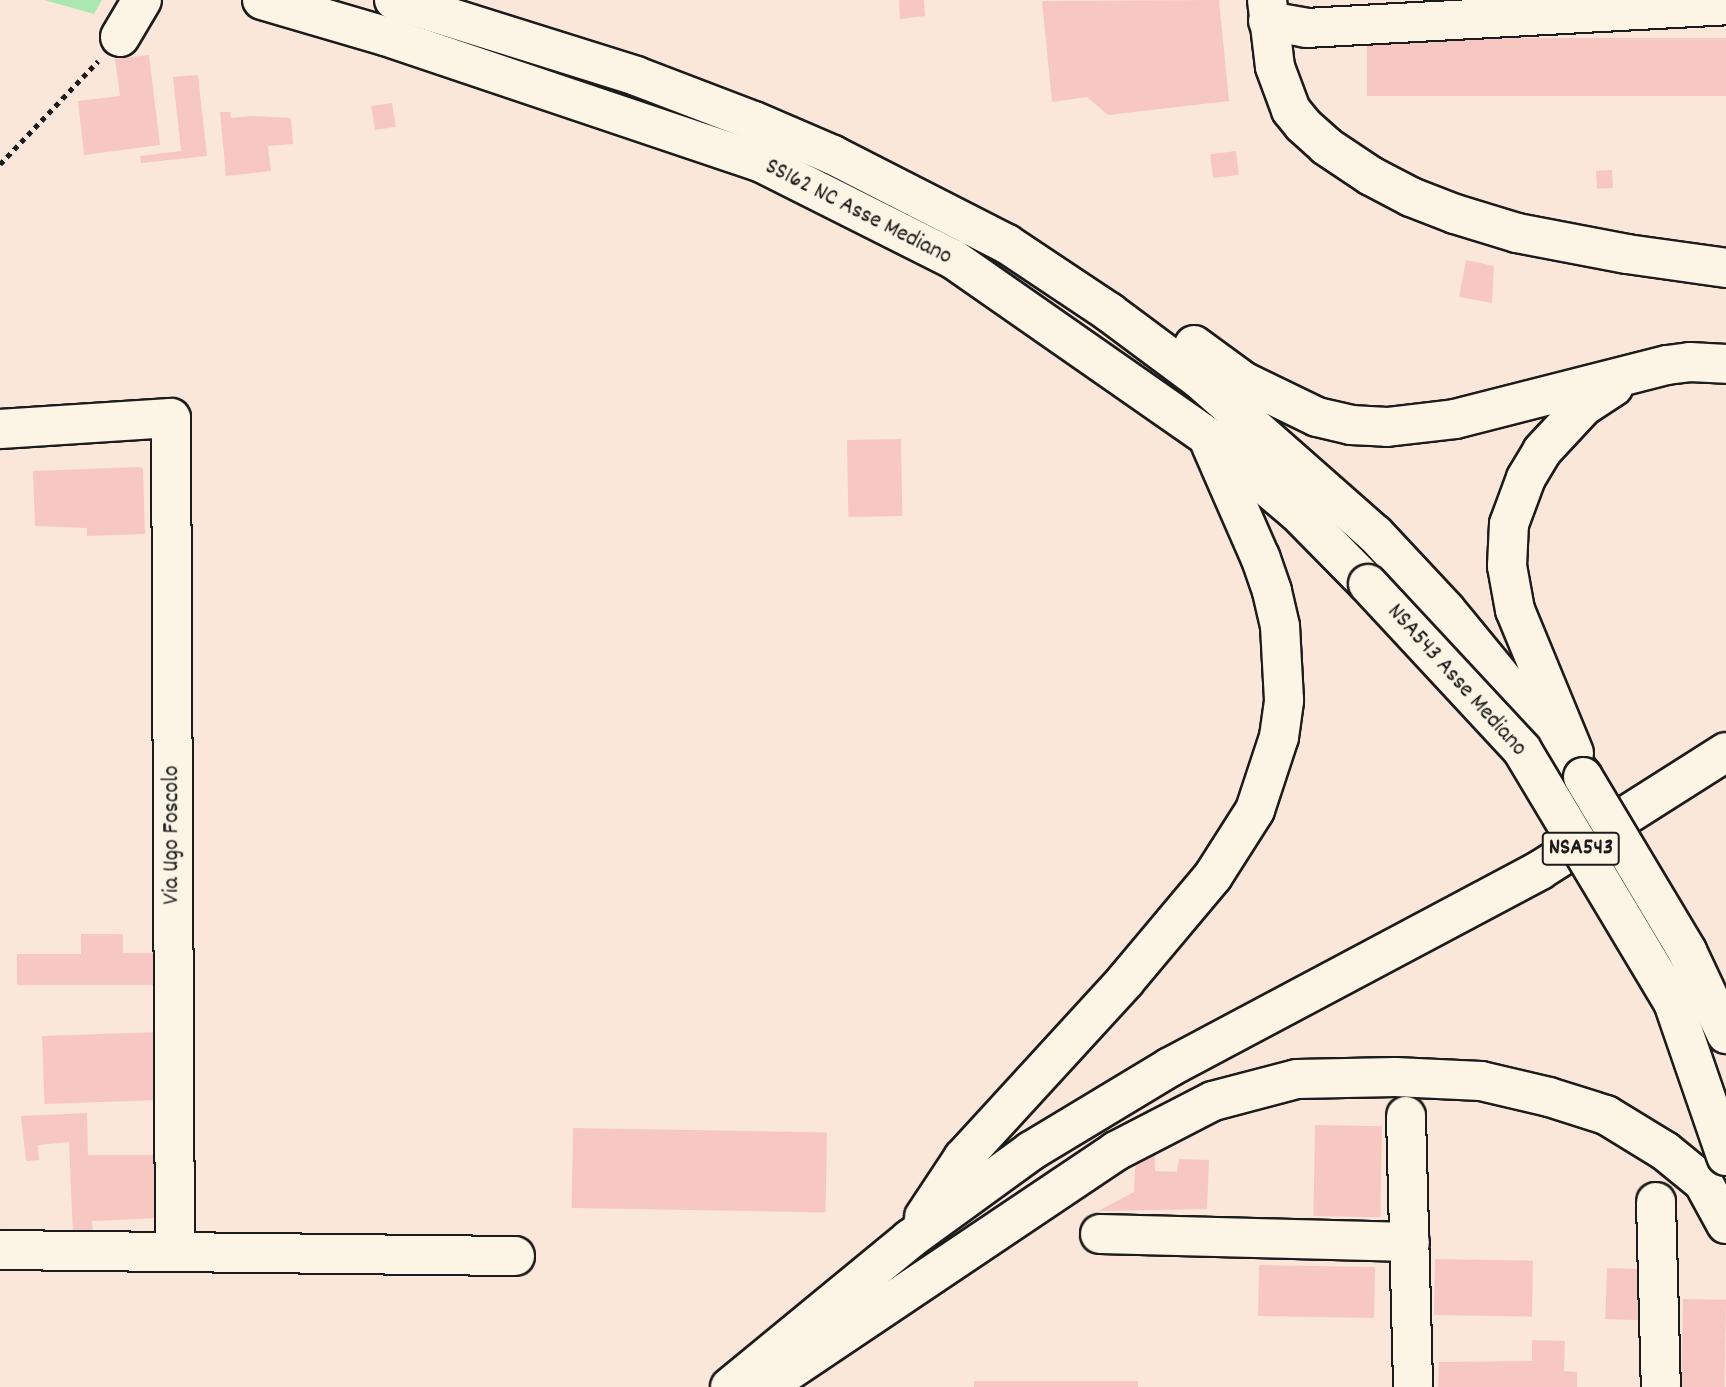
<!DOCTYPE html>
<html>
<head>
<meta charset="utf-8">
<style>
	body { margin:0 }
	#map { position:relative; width:1726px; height:1387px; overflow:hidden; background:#fae7da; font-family:Dekko,sans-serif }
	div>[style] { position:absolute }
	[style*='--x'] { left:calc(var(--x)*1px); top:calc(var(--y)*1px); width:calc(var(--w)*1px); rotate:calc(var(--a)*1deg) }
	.green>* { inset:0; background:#aae8af }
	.building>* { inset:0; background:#f7c7c2; transform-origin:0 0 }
	.path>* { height:4.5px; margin-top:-2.25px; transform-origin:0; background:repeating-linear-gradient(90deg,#1c1c1c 0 5px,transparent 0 10px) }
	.roads { filter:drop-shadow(2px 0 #1c1c1c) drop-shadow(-2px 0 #1c1c1c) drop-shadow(0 2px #1c1c1c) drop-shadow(0 -2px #1c1c1c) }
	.minor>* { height:38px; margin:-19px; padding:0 19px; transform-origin:19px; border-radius:19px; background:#fcf5e5 }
	.highway>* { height:38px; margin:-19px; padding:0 19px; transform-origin:19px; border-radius:19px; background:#fcf5e5 }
	.bridges { filter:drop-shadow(2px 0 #1c1c1c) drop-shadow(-2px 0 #1c1c1c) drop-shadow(0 2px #1c1c1c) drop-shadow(0 -2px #1c1c1c) }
	.highway-bridge>* { height:38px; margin:-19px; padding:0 19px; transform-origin:19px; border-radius:19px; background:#fcf5e5 }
	span { translate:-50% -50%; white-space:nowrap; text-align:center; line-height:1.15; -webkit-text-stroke:7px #fcf5e5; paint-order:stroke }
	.shield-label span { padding:2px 5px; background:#fcf5e5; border:2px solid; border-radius:5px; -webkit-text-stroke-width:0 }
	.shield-label { font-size:23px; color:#1c1c1c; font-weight:700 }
	.street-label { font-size:24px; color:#1c1c1c }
</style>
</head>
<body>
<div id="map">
	<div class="green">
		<i style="clip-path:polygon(44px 0,102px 0,94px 14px)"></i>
	</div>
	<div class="building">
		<i style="clip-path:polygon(899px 0,924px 0,925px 16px,900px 19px)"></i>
		<i style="clip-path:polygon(1219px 0,1229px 101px,1108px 115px,1087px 97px,1052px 102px,1042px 1px)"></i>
		<i style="left:1726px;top:38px;width:58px;height:359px;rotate:90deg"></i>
		<i style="clip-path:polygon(149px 55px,160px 145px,84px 155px,78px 101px,120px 96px,115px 59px)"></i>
		<i style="clip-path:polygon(198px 75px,207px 156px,141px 163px,140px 156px,181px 151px,173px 77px)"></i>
		<i style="left:392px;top:103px;width:24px;height:21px;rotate:81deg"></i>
		<i style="clip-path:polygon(220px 112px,230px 112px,231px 118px,252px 116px,291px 118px,293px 144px,268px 146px,271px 171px,226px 176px)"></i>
		<i style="left:1236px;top:151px;width:24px;height:26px;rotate:83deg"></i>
		<i style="left:1612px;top:170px;width:18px;height:16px;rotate:87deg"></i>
		<i style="clip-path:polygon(1466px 260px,1494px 266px,1492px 303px,1459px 297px)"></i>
		<i style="left:901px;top:439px;width:77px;height:54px;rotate:89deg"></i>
		<i style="clip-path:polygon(139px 467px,143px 469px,145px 534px,87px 536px,87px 528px,35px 526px,33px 471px)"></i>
		<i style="clip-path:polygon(81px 934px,123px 934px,123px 953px,161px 953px,161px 985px,17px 985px,17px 954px,81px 954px)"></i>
		<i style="left:159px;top:1032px;width:68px;height:117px;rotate:88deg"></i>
		<i style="clip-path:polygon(87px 1113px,88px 1155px,156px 1155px,157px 1218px,92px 1221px,93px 1236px,73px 1235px,69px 1142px,38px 1145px,39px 1160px,26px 1161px,21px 1116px)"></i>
		<i style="left:1315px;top:1125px;width:67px;height:91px;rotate:1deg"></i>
		<i style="left:573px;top:1128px;width:254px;height:80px;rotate:1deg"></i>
		<i style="clip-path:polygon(1155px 1140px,1155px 1171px,1177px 1172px,1179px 1159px,1209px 1160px,1207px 1209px,1098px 1211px,1134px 1192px,1136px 1151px)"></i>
		<i style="left:1435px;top:1259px;width:98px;height:56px;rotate:1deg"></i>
		<i style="left:1259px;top:1265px;width:116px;height:51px;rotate:1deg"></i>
		<i style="left:1607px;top:1268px;width:34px;height:51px;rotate:2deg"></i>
		<i style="left:1683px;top:1299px;width:43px;height:88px;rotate:1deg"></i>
		<i style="clip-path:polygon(1532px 1340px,1565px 1341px,1564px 1371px,1577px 1372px,1577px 1387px,1438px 1387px,1439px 1362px,1532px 1361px)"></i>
		<i style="left:974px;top:1381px;width:164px;height:6px"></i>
	</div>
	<div class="path">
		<i style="--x:0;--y:164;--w:142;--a:-46.4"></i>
	</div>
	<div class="roads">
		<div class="minor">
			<i style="--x:1267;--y:0;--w:67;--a:83.2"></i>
			<i style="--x:1275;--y:67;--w:46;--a:69.6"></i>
			<i style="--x:1291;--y:110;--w:19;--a:51"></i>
			<i style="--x:1303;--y:125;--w:31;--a:42"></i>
			<i style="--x:1326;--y:146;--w:54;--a:33.7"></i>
			<i style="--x:1371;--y:176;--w:45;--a:27.7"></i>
			<i style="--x:1411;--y:197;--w:47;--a:21.1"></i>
			<i style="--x:1455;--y:214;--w:65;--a:17"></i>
			<i style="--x:1517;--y:233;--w:112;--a:10.8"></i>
			<i style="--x:1627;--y:254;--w:100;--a:8"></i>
			<i style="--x:1268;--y:21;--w:39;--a:10"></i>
			<i style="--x:1306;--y:28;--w:421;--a:-3.1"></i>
			<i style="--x:120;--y:37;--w:43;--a:-59.3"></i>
			<i style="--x:0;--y:429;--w:171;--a:-3.7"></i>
			<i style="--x:171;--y:418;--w:834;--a:89.73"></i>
			<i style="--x:1406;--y:1116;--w:271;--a:88.5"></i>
			<i style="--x:1656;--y:1202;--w:185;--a:88.5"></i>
			<i style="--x:1100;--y:1234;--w:310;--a:1.5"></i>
			<i style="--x:0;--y:1250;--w:515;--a:0.67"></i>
		</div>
		<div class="highway">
			<i style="--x:262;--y:0;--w:128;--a:16.3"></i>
			<i style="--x:385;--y:36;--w:398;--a:18.6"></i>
			<i style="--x:762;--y:163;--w:214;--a:26.7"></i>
			<i style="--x:953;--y:259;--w:310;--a:34.9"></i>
			<i style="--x:1207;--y:436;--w:118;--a:40.2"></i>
			<i style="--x:1297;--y:512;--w:101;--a:45.4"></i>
			<i style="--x:394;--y:0;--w:254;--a:17.4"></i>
			<i style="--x:636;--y:76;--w:126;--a:20.9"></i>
			<i style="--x:754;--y:121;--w:86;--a:23.3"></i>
			<i style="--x:833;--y:155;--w:195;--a:27.1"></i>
			<i style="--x:1007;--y:244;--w:123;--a:33.7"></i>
			<i style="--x:1109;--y:312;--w:112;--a:36.7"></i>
			<i style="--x:1199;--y:379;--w:235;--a:41.4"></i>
			<i style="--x:1375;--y:534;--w:104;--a:46.9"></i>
			<i style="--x:1446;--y:610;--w:216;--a:50.6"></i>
			<i style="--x:1194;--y:345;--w:61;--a:36.3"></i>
			<i style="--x:1243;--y:381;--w:82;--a:25.9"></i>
			<i style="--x:1317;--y:417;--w:35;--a:13"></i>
			<i style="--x:1351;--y:425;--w:36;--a:3"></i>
			<i style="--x:1387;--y:427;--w:68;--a:-6.7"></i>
			<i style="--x:1455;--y:419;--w:219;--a:-14.3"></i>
			<i style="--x:1667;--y:365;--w:23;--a:-7"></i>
			<i style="--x:1690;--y:362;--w:36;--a:3"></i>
			<i style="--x:1574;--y:753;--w:155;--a:-112.4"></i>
			<i style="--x:1515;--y:610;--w:45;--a:-100.3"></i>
			<i style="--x:1507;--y:566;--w:42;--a:-87.3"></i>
			<i style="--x:1509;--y:524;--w:49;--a:-69.7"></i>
			<i style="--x:1526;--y:478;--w:31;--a:-59"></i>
			<i style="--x:1542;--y:451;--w:62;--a:-47"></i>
			<i style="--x:1584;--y:406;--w:35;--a:-33"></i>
			<i style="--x:924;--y:1217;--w:71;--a:-56.5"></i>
			<i style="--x:963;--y:1158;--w:240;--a:-47.5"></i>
			<i style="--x:1125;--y:981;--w:137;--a:-50"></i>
			<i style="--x:1213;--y:876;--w:78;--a:-57.5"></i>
			<i style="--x:1255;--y:810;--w:77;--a:-71.8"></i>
			<i style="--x:1279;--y:737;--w:37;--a:-82"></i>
			<i style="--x:1284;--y:700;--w:74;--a:-93.1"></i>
			<i style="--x:1280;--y:626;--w:36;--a:-103"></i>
			<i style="--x:1272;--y:591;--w:36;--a:-109"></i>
			<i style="--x:1260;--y:557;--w:122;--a:-113.6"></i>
			<i style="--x:730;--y:1387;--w:233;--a:-39.4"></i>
			<i style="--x:910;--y:1239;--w:150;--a:-36"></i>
			<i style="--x:1031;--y:1151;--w:162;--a:-31.1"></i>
			<i style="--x:1170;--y:1067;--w:419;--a:-28"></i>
			<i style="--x:1540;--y:870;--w:220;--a:-32.4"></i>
			<i style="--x:765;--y:1387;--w:423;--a:-33.9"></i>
			<i style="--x:1116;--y:1151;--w:109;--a:-27.3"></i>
			<i style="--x:1213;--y:1101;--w:87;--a:-14.7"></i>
			<i style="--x:1297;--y:1079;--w:98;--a:-1.2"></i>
			<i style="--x:1395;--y:1077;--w:86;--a:2.7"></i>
			<i style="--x:1481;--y:1081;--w:70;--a:13.2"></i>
			<i style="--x:1549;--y:1097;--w:60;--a:17.5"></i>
			<i style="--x:1606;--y:1115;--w:69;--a:31.4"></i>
			<i style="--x:1665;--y:1151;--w:49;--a:39.2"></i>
			<i style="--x:1703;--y:1182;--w:48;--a:61.3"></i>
		</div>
	</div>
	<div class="bridges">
		<div class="highway-bridge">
			<i style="--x:1368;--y:584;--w:226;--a:47.1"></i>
			<i style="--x:1522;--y:750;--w:294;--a:59.1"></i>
			<i style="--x:1673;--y:1002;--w:163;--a:71"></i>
			<i style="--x:1583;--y:777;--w:203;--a:59.1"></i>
			<i style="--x:1687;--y:951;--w:92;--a:64.8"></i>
		</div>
	</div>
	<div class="shield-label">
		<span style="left:1581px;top:849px">NSA543</span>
	</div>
	<div class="street-label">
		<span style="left:858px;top:213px;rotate:27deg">SS162 NC Asse Mediano</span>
		<span style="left:1456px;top:681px;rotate:48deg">NSA543 Asse Mediano</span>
		<span style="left:173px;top:835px;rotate:-90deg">Via Ugo Foscolo</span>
	</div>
</div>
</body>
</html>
